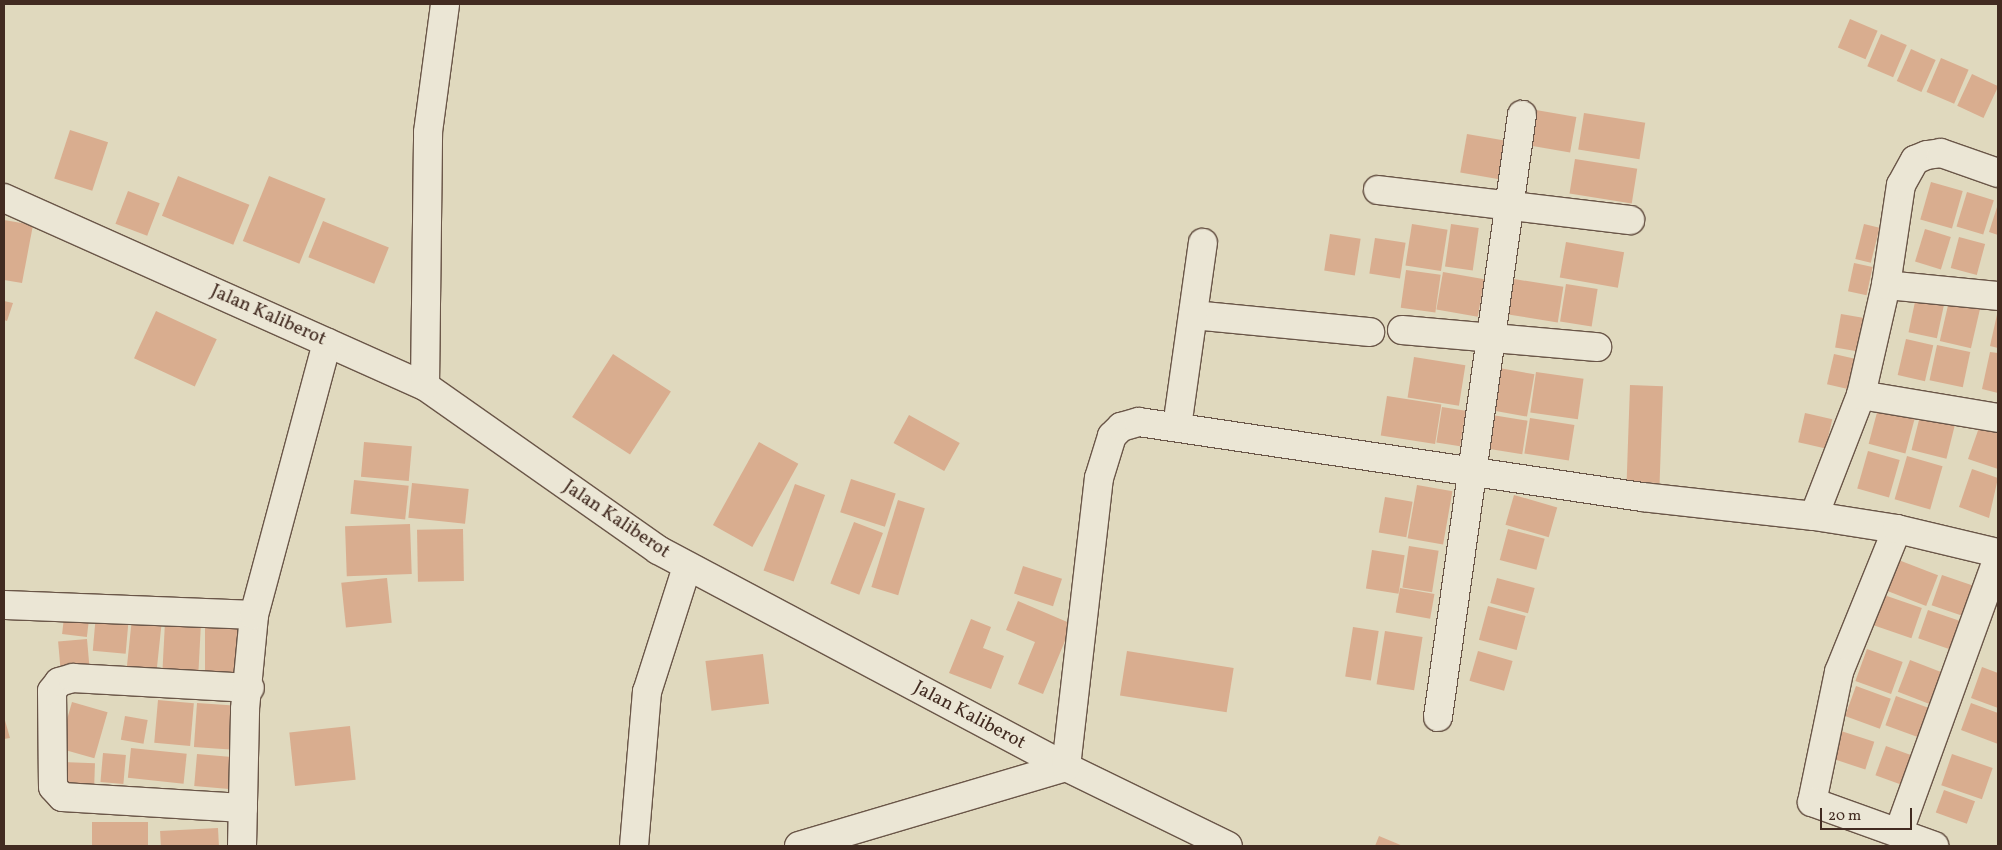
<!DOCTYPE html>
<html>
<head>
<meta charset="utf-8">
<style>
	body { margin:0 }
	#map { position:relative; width:2002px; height:850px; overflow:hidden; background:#e0d9be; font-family:Vollkorn,serif }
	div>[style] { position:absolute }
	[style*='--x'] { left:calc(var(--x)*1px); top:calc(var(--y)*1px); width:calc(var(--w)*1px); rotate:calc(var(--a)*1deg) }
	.building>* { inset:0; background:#d9ad8f; transform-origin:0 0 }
	.roads { filter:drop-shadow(1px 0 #6a5648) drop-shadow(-1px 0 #6a5648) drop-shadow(0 1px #6a5648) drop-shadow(0 -1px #6a5648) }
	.minor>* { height:28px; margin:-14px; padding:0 14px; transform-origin:14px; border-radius:14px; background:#ebe6d5 }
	span { translate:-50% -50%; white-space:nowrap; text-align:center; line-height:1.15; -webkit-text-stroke:5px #ebe6d5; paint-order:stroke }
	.street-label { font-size:19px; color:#422b21 }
	.frame { position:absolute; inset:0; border:5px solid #422b21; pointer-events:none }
	.scale { position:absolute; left:1820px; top:808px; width:92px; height:22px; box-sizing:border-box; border:2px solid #422b21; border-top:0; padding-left:6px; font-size:15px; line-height:18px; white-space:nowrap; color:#422b21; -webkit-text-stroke:4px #ebe6d5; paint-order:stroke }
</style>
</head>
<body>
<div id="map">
	<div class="building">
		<i style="left:1850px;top:19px;width:30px;height:31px;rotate:23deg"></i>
		<i style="left:1881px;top:34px;width:28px;height:35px;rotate:23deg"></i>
		<i style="left:1911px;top:49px;width:27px;height:35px;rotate:24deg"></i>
		<i style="left:1941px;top:58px;width:30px;height:37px;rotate:23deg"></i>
		<i style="left:1972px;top:74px;width:29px;height:35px;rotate:25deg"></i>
		<i style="left:1536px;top:110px;width:41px;height:36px;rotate:10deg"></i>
		<i style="left:1584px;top:113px;width:62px;height:37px;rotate:9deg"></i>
		<i style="left:70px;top:130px;width:40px;height:51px;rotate:18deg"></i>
		<i style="left:1467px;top:134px;width:41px;height:39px;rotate:10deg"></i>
		<i style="left:1575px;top:159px;width:63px;height:35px;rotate:9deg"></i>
		<i style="left:178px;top:176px;width:77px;height:43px;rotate:22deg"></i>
		<i style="left:269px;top:176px;width:61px;height:70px;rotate:22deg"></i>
		<i style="left:1931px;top:182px;width:33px;height:39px;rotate:16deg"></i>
		<i style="left:128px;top:191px;width:34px;height:35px;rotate:21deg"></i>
		<i style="left:1967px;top:192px;width:28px;height:36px;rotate:17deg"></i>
		<i style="clip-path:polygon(1998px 204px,1998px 235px,1989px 232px)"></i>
		<i style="clip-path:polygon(4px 220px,33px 225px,22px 283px,4px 280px)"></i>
		<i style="left:323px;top:221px;width:71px;height:39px;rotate:22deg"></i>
		<i style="left:1412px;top:224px;width:36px;height:42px;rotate:9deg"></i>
		<i style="left:1451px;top:224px;width:28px;height:43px;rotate:8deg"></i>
		<i style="left:1864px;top:224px;width:16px;height:36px;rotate:14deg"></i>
		<i style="left:1925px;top:229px;width:27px;height:34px;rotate:17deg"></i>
		<i style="left:1330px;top:234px;width:31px;height:37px;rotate:9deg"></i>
		<i style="left:1959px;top:237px;width:27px;height:32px;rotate:15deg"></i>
		<i style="left:1375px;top:238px;width:31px;height:36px;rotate:9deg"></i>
		<i style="left:1566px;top:242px;width:59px;height:36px;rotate:10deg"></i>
		<i style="left:1854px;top:263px;width:19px;height:29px;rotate:12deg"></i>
		<i style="left:1406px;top:270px;width:35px;height:38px;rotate:8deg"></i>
		<i style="left:1443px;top:272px;width:42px;height:38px;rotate:10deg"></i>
		<i style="left:1514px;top:279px;width:50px;height:36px;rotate:9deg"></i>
		<i style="left:1566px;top:284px;width:32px;height:38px;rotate:9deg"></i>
		<i style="left:1916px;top:297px;width:29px;height:36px;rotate:12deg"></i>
		<i style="clip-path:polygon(4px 301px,13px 303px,7px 321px,4px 320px)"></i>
		<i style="left:1949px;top:301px;width:32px;height:41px;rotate:13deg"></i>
		<i style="clip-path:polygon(1998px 310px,1998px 348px,1990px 346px)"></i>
		<i style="left:156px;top:311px;width:67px;height:52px;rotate:25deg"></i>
		<i style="left:1841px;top:314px;width:28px;height:34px;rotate:10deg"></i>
		<i style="left:1906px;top:339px;width:28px;height:37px;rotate:13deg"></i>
		<i style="left:1937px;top:345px;width:34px;height:36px;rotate:12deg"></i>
		<i style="clip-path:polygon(1990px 352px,1998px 353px,1998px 393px,1982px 389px)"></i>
		<i style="left:613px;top:354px;width:69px;height:75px;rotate:33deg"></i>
		<i style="left:1834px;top:354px;width:27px;height:31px;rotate:13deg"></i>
		<i style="left:1414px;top:357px;width:52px;height:41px;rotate:9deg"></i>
		<i style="left:1499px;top:368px;width:36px;height:43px;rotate:10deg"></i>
		<i style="left:1536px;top:372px;width:48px;height:41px;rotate:8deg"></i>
		<i style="left:1630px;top:385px;width:33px;height:97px;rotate:2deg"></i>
		<i style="left:1387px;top:396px;width:55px;height:40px;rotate:9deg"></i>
		<i style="left:1879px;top:405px;width:38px;height:40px;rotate:15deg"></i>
		<i style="left:1442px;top:407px;width:24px;height:36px;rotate:9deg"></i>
		<i style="left:1805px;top:413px;width:28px;height:30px;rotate:13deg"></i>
		<i style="left:909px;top:415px;width:58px;height:32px;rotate:29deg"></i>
		<i style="left:1492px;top:415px;width:36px;height:34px;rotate:9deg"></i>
		<i style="left:1920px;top:416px;width:36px;height:35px;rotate:14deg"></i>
		<i style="left:1530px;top:418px;width:45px;height:36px;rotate:9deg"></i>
		<i style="clip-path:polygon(1981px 422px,1998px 428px,1998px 469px,1968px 459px)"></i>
		<i style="left:364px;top:442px;width:48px;height:35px;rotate:5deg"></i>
		<i style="left:759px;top:442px;width:45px;height:95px;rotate:29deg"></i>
		<i style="left:1868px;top:451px;width:33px;height:39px;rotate:16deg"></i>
		<i style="left:1907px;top:456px;width:37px;height:45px;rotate:16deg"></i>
		<i style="clip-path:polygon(1972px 469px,1998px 478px,1989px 518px,1959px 507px)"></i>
		<i style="left:851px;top:479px;width:47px;height:35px;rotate:18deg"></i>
		<i style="left:354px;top:480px;width:55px;height:34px;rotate:6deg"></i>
		<i style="left:412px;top:483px;width:57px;height:35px;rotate:6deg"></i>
		<i style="left:795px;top:484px;width:32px;height:92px;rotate:20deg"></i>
		<i style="left:1417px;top:485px;width:36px;height:54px;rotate:10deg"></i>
		<i style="left:1514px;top:495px;width:45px;height:31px;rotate:16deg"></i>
		<i style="left:1385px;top:497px;width:28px;height:36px;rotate:10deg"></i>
		<i style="left:898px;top:500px;width:28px;height:91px;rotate:17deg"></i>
		<i style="left:854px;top:522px;width:31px;height:66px;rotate:21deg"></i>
		<i style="left:410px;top:524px;width:50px;height:65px;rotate:88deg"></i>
		<i style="left:463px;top:529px;width:52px;height:46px;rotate:89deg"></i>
		<i style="left:1508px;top:529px;width:38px;height:32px;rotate:15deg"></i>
		<i style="left:1409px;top:546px;width:30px;height:42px;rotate:9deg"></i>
		<i style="left:1372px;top:550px;width:33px;height:39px;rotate:9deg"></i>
		<i style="left:1896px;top:559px;width:45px;height:33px;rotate:21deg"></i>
		<i style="left:1023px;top:566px;width:41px;height:29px;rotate:18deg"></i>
		<i style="left:1942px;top:575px;width:34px;height:32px;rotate:19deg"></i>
		<i style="left:387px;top:578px;width:45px;height:46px;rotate:84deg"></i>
		<i style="left:1497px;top:578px;width:39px;height:26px;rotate:15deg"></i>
		<i style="left:1400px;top:588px;width:35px;height:25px;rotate:10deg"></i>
		<i style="left:1884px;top:595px;width:40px;height:32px;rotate:19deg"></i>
		<i style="clip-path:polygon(1018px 601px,1072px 624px,1043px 694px,1018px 684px,1035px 642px,1006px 630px)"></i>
		<i style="left:1488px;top:606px;width:39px;height:35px;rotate:15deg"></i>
		<i style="left:1928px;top:610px;width:34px;height:30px;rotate:19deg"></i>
		<i style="left:96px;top:614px;width:33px;height:37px;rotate:5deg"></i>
		<i style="left:64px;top:618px;width:25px;height:16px;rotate:7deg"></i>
		<i style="left:132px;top:618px;width:30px;height:57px;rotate:6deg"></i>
		<i style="clip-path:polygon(971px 619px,991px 627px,983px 648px,1004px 656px,991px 689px,949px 673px)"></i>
		<i style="left:205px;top:621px;width:41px;height:57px"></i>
		<i style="left:165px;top:622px;width:36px;height:53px;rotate:3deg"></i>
		<i style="left:1353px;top:627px;width:26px;height:50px;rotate:9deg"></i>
		<i style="left:1385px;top:631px;width:38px;height:54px;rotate:9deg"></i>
		<i style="left:87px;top:639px;width:34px;height:29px;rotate:85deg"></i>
		<i style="left:1867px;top:649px;width:38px;height:34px;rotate:20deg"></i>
		<i style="left:1127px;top:651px;width:108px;height:45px;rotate:9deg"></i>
		<i style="left:1478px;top:651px;width:36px;height:31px;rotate:16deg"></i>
		<i style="left:763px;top:654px;width:50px;height:58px;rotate:83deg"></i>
		<i style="left:1910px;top:660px;width:36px;height:34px;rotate:21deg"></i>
		<i style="clip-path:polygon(1982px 667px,1998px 673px,1998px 708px,1971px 698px)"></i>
		<i style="left:1856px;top:686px;width:37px;height:32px;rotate:20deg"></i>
		<i style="left:1896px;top:696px;width:38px;height:31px;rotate:20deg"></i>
		<i style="left:158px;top:700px;width:36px;height:43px;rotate:5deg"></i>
		<i style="left:72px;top:702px;width:37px;height:48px;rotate:16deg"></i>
		<i style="left:197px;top:703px;width:40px;height:44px;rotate:4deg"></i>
		<i style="clip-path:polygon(1971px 703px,1998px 713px,1998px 744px,1961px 730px)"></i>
		<i style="left:125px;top:716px;width:23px;height:24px;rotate:10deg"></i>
		<i style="clip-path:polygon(4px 717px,10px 738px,4px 739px)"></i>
		<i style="left:350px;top:726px;width:54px;height:61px;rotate:84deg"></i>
		<i style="left:1841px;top:731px;width:35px;height:29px;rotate:18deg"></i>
		<i style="left:1886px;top:746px;width:30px;height:31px;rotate:20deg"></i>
		<i style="left:131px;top:748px;width:56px;height:30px;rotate:6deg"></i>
		<i style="left:103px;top:753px;width:23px;height:29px;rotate:5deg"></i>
		<i style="left:197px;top:754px;width:35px;height:32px;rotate:5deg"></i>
		<i style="left:1952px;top:754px;width:43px;height:33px;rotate:19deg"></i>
		<i style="left:62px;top:762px;width:33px;height:26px;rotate:2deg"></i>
		<i style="left:1944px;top:790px;width:33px;height:24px;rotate:20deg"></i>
		<i style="left:148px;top:822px;width:24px;height:56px;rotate:90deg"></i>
		<i style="left:218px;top:828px;width:18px;height:58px;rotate:87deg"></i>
		<i style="clip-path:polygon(1379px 836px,1403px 846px,1375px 846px)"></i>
	</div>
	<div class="roads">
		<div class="minor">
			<i style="--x:1378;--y:190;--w:254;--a:6.8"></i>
			<i style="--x:4;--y:198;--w:461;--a:24.1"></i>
			<i style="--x:425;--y:386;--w:285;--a:35.1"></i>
			<i style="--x:658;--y:550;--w:462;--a:28"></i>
			<i style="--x:1066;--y:767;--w:180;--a:26"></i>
			<i style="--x:1886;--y:285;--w:113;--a:5.6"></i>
			<i style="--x:1193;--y:315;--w:178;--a:5.5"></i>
			<i style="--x:1402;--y:330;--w:196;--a:5"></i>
			<i style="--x:425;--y:386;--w:254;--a:-89.3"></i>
			<i style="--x:428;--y:132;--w:129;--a:-82.4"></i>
			<i style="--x:1861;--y:395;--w:139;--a:9.5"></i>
			<i style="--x:1177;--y:427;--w:186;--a:-82"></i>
			<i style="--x:1814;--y:516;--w:130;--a:-68.8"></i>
			<i style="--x:1861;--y:395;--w:113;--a:-77.2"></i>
			<i style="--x:1886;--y:285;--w:101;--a:-81.5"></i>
			<i style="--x:1901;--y:185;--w:29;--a:-61"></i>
			<i style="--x:1915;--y:160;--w:13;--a:-23"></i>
			<i style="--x:1927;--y:155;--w:14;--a:-8"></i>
			<i style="--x:1941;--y:153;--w:60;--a:19.3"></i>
			<i style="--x:1897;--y:529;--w:154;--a:112.1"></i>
			<i style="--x:1839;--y:672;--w:133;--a:101.7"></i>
			<i style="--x:1812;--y:802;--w:130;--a:19.8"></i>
			<i style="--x:4;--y:605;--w:250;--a:2.3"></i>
			<i style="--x:1438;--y:717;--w:608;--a:-82.06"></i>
			<i style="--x:243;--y:808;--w:181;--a:-176.5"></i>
			<i style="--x:62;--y:797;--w:13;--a:-132"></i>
			<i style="--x:53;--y:787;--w:96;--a:-90.6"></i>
			<i style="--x:52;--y:691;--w:11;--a:-52"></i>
			<i style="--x:59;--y:682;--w:15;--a:-16"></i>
			<i style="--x:73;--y:678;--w:177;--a:3.2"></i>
			<i style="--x:1899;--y:831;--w:290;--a:-70.1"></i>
			<i style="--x:242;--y:846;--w:137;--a:-88.7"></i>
			<i style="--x:245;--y:709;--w:94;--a:-84.5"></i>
			<i style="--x:254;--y:615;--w:282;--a:-75"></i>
			<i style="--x:634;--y:846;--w:155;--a:-85.2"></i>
			<i style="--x:647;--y:692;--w:131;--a:-72.3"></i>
			<i style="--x:799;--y:846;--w:278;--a:-16.5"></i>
			<i style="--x:1066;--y:767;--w:291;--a:-83.5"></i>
			<i style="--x:1099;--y:478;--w:44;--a:-72.8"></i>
			<i style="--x:1112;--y:436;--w:13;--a:-45"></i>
			<i style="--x:1121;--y:427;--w:19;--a:-16"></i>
			<i style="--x:1139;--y:422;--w:509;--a:8.48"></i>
			<i style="--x:1642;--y:497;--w:173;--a:6.3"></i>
			<i style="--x:1814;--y:516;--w:84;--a:8.9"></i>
			<i style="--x:1897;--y:529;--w:104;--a:13.4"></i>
		</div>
	</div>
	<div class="street-label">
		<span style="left:268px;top:316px;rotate:24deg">Jalan Kaliberot</span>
		<span style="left:616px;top:520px;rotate:34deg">Jalan Kaliberot</span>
		<span style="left:969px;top:716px;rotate:28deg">Jalan Kaliberot</span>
	</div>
	<div class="frame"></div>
	<div class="scale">20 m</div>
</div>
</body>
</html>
